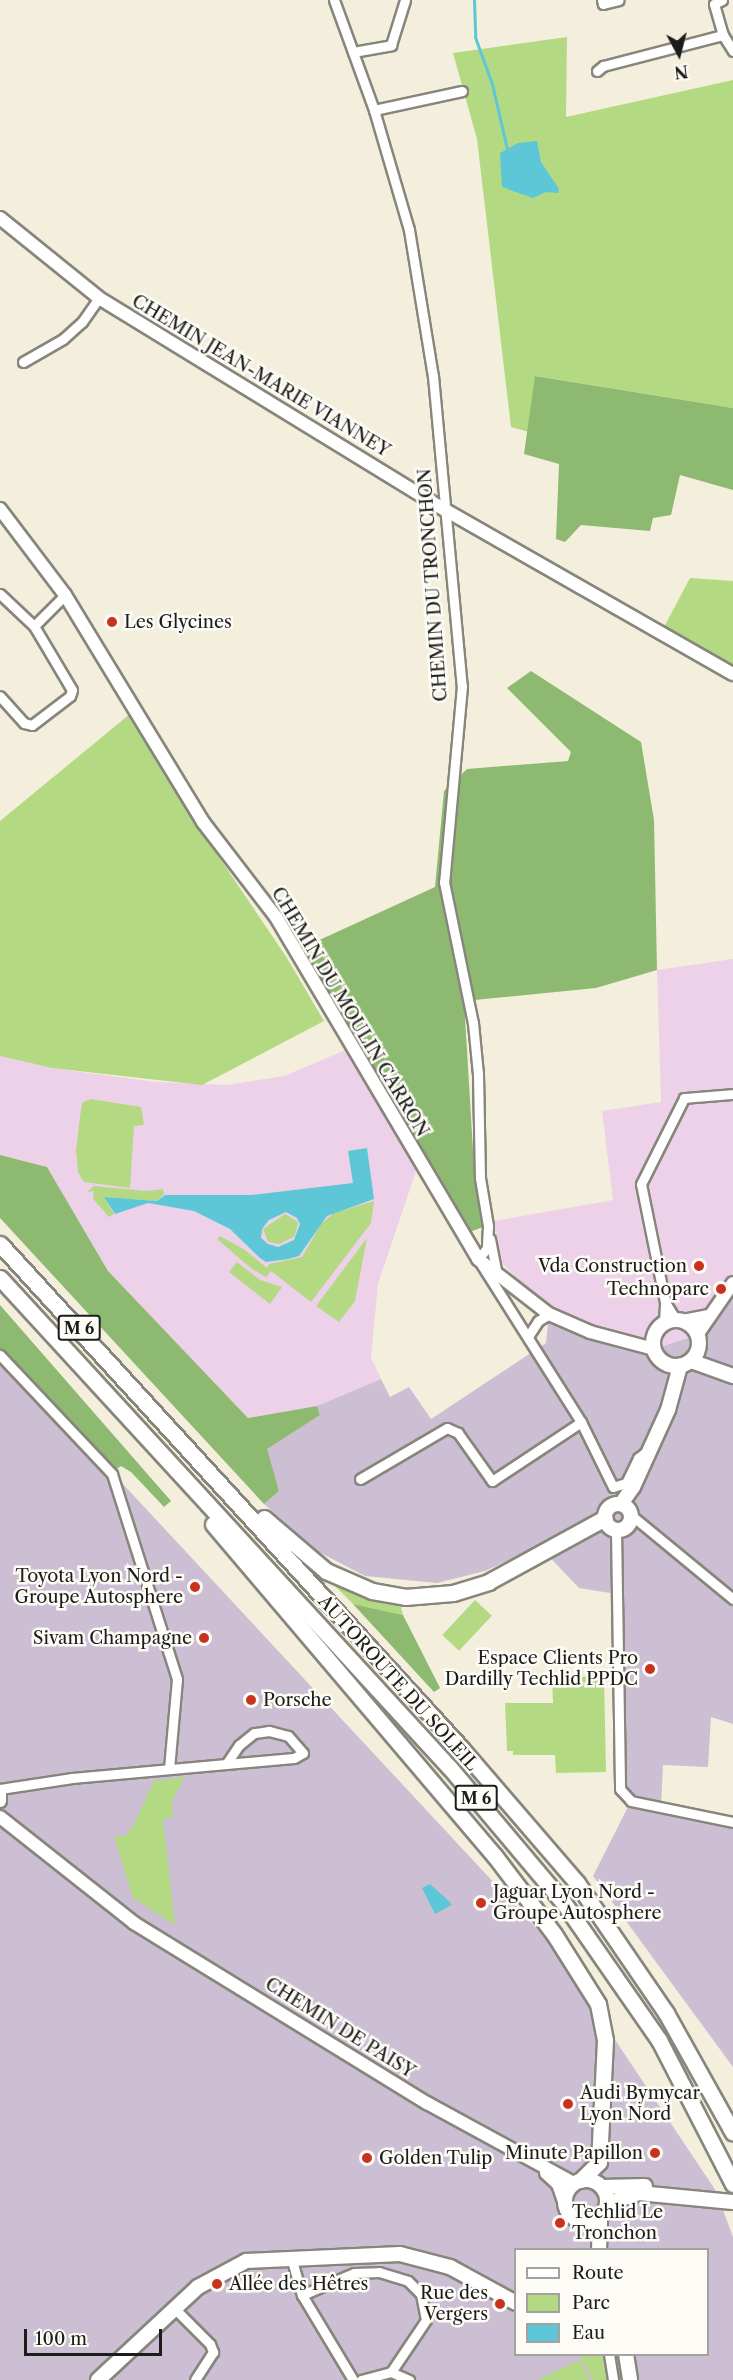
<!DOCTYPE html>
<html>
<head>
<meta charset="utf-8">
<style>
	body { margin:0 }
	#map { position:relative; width:733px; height:2380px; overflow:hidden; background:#f3efdc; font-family:"Libre Caslon Text",serif }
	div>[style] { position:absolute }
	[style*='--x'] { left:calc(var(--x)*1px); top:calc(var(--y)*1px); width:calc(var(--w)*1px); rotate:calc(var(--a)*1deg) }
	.built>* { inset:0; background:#edd1e9 }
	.industrial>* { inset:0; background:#ccbfd4 }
	.green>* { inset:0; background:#b3d982; transform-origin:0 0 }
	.forest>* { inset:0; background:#8eb970 }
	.water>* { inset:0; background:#5dc7d8 }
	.stream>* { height:3px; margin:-1.5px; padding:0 1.5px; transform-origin:1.5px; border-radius:1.5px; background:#5dc7d8 }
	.roads { filter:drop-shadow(2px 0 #88867c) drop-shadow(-2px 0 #88867c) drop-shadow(0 2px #88867c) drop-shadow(0 -2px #88867c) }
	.minor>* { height:9px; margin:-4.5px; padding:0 4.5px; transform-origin:4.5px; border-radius:4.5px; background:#fff }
	.tertiary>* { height:12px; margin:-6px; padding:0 6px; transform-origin:6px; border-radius:6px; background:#fff }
	.secondary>* { height:14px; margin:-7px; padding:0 7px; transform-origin:7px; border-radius:7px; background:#fff }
	.secondary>.ring { margin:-7px; padding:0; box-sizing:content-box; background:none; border:14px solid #fff; border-radius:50% }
	.trunk>* { height:15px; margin:-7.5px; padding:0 7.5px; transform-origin:7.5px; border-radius:7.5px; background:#fff }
	.dots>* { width:16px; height:16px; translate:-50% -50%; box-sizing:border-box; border:3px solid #fdfcf7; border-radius:50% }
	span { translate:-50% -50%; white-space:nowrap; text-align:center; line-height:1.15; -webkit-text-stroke:5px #fdfcf7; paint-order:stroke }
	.shield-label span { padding:2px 4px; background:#fdfcf7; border:2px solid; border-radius:4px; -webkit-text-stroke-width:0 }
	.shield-label { font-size:16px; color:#1c1c1c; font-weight:700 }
	.street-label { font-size:18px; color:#1c1c1c }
	.poi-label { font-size:18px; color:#1c1c1c }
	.left { translate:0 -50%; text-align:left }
	.right { translate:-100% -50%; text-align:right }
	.legend { position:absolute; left:514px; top:2248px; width:195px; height:108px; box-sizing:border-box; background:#fdfcf7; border:2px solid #a3a29f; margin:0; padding:8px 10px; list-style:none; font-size:18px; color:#1c1c1c }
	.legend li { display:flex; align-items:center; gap:12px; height:30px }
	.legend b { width:30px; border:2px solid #a3a29f }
	.north { position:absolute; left:649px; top:24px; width:60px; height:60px; -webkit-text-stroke:4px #fdfcf7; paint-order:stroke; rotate:173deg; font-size:16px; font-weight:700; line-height:24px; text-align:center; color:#1c1c1c }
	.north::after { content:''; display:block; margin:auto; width:21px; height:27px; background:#1c1c1c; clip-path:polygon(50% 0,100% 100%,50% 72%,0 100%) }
	.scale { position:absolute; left:24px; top:2329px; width:138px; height:27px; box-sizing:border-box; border:3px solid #1c1c1c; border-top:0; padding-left:8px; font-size:18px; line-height:21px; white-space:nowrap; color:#1c1c1c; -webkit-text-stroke:4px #fdfcf7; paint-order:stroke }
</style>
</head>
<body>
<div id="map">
	<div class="built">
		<i style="clip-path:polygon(733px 959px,733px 1281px,697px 1335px,654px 1349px,549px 1314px,502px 1263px,493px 1221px,613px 1200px,602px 1111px,661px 1102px,657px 970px)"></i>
		<i style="clip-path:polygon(348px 1049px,417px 1168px,378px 1284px,371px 1357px,381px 1379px,317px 1406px,248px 1418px,108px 1271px,47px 1167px,0 1155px,0 1056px,52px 1068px,156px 1082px,227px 1085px,284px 1076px)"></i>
	</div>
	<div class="industrial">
		<i style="clip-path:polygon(733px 1281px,733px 1724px,711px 1717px,708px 1767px,663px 1765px,661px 1807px,733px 1822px,733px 2067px,593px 1876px,631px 1801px,621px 1794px,610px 1593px,579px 1588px,539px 1546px,485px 1571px,437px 1583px,365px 1576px,319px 1552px,264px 1504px,279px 1491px,266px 1449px,320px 1415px,317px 1406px,381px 1379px,390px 1397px,409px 1387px,431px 1419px,546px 1343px,549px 1314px,654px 1349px,697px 1335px)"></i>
		<i style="clip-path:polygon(evenodd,0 1352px,551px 1944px,716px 2191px,733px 2237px,733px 2380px,0 2380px,0 1352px,516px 2250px,708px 2250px,708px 2354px,516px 2354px,516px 2250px)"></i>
	</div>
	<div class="green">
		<i style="clip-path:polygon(567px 37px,566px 117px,733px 80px,733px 408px,536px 376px,529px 432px,511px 427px,477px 139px,453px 53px)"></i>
		<i style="clip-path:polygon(690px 578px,733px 581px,733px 666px,663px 629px)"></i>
		<i style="clip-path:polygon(130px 714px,202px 832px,287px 958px,324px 1021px,202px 1085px,52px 1068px,0 1056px,0 821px)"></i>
		<i style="clip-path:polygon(91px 1099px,141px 1107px,144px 1125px,134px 1126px,130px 1188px,84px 1182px,78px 1172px,76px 1150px,81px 1109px,83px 1102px)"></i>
		<i style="clip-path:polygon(94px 1186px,147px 1191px,163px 1189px,164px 1194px,157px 1201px,104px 1197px,114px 1214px,109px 1217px,93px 1199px,94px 1191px,87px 1192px)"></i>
		<i style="clip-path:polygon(374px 1201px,371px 1223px,311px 1302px,271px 1271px,266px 1277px,252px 1269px,217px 1239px,220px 1236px,245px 1250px,267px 1268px,269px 1264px,302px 1257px,321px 1224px,334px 1213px)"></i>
		<i style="clip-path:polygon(285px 1214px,298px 1222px,295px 1236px,280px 1244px,268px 1242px,263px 1229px)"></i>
		<i style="clip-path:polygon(367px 1238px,355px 1301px,339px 1322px,316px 1306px)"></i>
		<i style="clip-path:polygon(237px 1262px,260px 1280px,282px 1287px,270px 1304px,229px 1272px)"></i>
		<i style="clip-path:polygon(330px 1581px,345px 1590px,400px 1604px,403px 1615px,353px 1604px)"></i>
		<i style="left:475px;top:1600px;width:23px;height:48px;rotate:43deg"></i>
		<i style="clip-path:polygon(604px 1676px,606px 1772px,556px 1773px,555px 1755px,513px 1755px,513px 1751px,507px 1751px,505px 1703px,553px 1703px,552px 1678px)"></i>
		<i style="clip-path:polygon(185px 1777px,172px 1801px,173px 1816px,163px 1820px,175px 1925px,133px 1898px,114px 1836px,125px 1836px,133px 1826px,154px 1781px)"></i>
		<i style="clip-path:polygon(580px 2355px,605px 2355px,607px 2380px,592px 2380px)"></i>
		<i style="clip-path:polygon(580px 2360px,589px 2380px,537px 2380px)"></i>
	</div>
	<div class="forest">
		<i style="clip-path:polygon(535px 376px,733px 408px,733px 490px,680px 475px,671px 515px,653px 518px,650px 531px,581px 525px,565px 542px,556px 539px,559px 464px,524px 454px)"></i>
		<i style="clip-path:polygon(531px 671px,641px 742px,654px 820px,657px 970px,596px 988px,464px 1001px,474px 1167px,483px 1227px,467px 1233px,302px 948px,435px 887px,444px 791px,467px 769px,568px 761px,571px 752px,507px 688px)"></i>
		<i style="clip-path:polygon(0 1155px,47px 1167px,108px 1271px,248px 1418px,317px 1406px,320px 1415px,267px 1449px,279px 1491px,264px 1504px,0 1218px)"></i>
		<i style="clip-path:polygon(0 1305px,171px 1501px,164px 1507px,131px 1472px,121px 1466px,114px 1471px,0 1352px)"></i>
		<i style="clip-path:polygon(353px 1604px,403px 1615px,440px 1688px,434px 1692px)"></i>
	</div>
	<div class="water">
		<i style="clip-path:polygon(537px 141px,541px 162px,559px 189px,558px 193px,546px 192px,533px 198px,502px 187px,500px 153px,518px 143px)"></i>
		<i style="clip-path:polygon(evenodd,367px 1148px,374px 1199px,327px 1216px,299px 1256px,288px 1259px,266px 1262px,260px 1258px,230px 1229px,194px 1211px,148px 1203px,115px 1214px,104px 1197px,157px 1201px,165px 1195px,251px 1195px,353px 1183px,348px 1151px,367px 1148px,286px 1212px,297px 1218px,300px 1224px,294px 1240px,278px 1247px,268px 1244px,261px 1238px,262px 1229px,269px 1220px,286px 1212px)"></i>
		<i style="clip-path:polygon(430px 1884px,449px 1901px,452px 1905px,435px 1914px,422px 1888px)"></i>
	</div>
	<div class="stream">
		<i style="--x:474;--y:0;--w:37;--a:88"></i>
		<i style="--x:475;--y:37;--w:50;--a:70.1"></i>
		<i style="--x:492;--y:84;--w:67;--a:77"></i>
	</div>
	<div class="roads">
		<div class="minor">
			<i style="--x:334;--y:0;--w:117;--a:70"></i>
			<i style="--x:374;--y:110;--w:125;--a:73.7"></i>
			<i style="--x:409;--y:230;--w:148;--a:80.7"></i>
			<i style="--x:433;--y:376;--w:311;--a:84.7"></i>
			<i style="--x:462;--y:686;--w:197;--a:95.2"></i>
			<i style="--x:444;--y:882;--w:144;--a:78.4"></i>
			<i style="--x:473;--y:1023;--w:51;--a:84.4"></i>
			<i style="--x:478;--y:1074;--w:104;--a:88.9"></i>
			<i style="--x:480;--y:1178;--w:49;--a:80.5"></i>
			<i style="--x:488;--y:1226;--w:22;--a:93"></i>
			<i style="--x:487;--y:1248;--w:14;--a:129"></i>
			<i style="--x:478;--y:1259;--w:193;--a:57.7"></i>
			<i style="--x:581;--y:1422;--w:72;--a:63.8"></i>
			<i style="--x:613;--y:1487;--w:14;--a:-17"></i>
			<i style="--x:626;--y:1483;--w:28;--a:-64"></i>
			<i style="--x:638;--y:1458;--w:11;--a:-38"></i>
			<i style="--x:602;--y:0;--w:4;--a:76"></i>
			<i style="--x:603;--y:4;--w:16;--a:-14"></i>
			<i style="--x:722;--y:0;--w:9;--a:153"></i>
			<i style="--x:714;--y:4;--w:32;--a:74"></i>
			<i style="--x:723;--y:35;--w:19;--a:58"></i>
			<i style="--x:353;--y:52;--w:39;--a:-10"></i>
			<i style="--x:391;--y:45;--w:47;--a:-72.7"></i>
			<i style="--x:597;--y:71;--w:8;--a:-40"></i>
			<i style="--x:603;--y:66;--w:124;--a:-14.5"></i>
			<i style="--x:374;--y:110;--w:90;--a:-12.2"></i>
			<i style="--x:23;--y:362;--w:46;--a:-29.9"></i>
			<i style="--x:63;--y:339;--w:25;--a:-42"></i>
			<i style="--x:82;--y:322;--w:29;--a:-55"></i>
			<i style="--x:0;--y:594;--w:47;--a:43.3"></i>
			<i style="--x:34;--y:626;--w:74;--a:59.3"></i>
			<i style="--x:72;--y:690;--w:6;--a:108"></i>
			<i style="--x:70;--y:696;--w:48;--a:142.7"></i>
			<i style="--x:32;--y:725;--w:8;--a:-166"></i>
			<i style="--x:24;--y:723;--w:36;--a:-132"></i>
			<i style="--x:34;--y:626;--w:44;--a:-45"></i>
			<i style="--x:490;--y:1239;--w:37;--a:79"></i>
			<i style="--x:666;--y:1304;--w:19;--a:58"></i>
			<i style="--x:664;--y:1323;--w:21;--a:-87"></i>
			<i style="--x:665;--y:1302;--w:120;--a:-101.5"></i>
			<i style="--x:641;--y:1184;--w:96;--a:-63.4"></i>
			<i style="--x:684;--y:1098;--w:49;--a:-4.7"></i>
			<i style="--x:529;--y:1335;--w:17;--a:-57"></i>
			<i style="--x:538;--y:1321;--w:13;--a:-32"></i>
			<i style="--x:0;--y:1355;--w:163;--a:46.7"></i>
			<i style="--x:112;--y:1474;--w:215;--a:72.4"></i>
			<i style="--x:177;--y:1679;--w:90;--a:95.1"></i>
			<i style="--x:360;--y:1479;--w:101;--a:-30.4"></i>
			<i style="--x:447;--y:1428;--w:12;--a:24"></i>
			<i style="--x:458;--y:1433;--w:59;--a:54.7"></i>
			<i style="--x:492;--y:1481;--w:107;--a:-33.5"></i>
			<i style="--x:631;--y:1515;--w:132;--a:39.5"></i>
			<i style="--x:616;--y:1530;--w:259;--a:89.1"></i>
			<i style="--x:620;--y:1789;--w:16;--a:47"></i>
			<i style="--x:631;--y:1801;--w:104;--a:11.6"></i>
			<i style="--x:0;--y:1789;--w:73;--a:-8.7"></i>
			<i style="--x:72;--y:1778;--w:155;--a:-5.2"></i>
			<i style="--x:226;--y:1764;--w:68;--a:-5"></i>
			<i style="--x:294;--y:1758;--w:10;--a:-29"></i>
			<i style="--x:303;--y:1753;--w:23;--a:-131"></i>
			<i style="--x:288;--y:1736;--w:20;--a:-165"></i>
			<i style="--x:269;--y:1731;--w:15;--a:172"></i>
			<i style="--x:254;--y:1733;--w:19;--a:141"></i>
			<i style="--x:239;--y:1745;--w:23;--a:124"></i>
			<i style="--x:291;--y:2257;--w:40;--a:74"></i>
			<i style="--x:302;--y:2295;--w:99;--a:59"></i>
			<i style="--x:302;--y:2295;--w:56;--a:-22.9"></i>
			<i style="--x:354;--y:2273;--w:25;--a:-2"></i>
			<i style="--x:379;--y:2272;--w:30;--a:17"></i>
			<i style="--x:408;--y:2281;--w:18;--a:45"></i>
			<i style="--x:421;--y:2294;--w:26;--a:79"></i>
			<i style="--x:426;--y:2320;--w:63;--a:123.9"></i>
			<i style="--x:174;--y:2308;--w:51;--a:45"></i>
			<i style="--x:210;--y:2344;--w:9;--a:69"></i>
			<i style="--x:213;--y:2352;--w:33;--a:123"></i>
			<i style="--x:609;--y:2354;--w:26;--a:81"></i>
			<i style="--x:361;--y:2380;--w:31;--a:-15"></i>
			<i style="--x:391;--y:2372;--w:20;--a:24"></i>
		</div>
		<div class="tertiary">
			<i style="--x:0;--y:218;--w:127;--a:38.9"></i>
			<i style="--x:99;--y:298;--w:408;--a:31.5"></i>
			<i style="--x:447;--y:511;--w:329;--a:29.7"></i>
			<i style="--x:0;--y:509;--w:108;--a:52.9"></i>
			<i style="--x:65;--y:595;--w:266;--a:58.7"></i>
			<i style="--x:203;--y:822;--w:120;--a:52.5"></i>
			<i style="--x:276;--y:917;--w:397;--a:59.4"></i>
			<i style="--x:478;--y:1259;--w:90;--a:37.8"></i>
			<i style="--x:549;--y:1314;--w:45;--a:23.7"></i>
			<i style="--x:590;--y:1332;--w:66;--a:14.9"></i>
			<i style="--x:683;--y:1321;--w:25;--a:-11"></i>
			<i style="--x:697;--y:1335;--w:63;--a:-55.3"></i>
			<i style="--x:0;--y:1793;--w:8;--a:90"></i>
			<i style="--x:0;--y:1817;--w:171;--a:38.3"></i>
			<i style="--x:134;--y:1923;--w:344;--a:31.6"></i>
			<i style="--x:427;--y:2103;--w:167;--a:28.6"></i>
			<i style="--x:546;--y:2173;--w:16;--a:43"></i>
			<i style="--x:558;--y:2184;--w:21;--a:71"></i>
		</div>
		<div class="secondary">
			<i class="ring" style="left:653px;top:1320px;width:32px;height:32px"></i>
			<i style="--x:691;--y:1361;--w:45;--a:19.7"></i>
			<i class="ring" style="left:605px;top:1504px;width:12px;height:12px"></i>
			<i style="--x:621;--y:1504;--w:21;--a:-55"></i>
			<i style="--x:633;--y:1487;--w:85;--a:-65.6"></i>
			<i style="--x:668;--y:1410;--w:46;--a:-74.7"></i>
			<i class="ring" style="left:565px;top:2180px;width:28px;height:28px"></i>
			<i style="--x:602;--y:2187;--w:43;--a:-1.3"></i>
			<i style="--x:607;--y:2204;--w:34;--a:-19"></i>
			<i style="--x:639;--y:2193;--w:94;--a:5.5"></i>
			<i style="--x:599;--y:2250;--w:33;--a:-88"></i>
			<i style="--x:626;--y:2354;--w:26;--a:81"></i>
			<i style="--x:98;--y:2380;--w:137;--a:-42.9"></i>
			<i style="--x:198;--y:2287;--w:55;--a:-28.4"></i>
			<i style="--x:246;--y:2261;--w:154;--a:-2.6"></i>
			<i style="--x:400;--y:2254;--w:52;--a:14.6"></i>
			<i style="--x:450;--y:2267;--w:75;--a:28.6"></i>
		</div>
		<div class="trunk">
			<i style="--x:0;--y:1244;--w:683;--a:47.55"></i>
			<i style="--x:461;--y:1748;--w:178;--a:49.3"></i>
			<i style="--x:577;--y:1883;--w:158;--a:55.6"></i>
			<i style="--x:666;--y:2013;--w:137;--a:60.8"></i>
			<i style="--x:0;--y:1278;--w:665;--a:47.44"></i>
			<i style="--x:450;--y:1768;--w:175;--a:49.9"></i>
			<i style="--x:563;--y:1902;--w:168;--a:55.2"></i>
			<i style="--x:659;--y:2040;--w:162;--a:62.8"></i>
			<i style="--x:264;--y:1518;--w:82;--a:40.5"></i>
			<i style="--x:326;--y:1571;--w:50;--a:23.5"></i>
			<i style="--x:372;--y:1591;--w:34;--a:10"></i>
			<i style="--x:405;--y:1597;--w:48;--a:-4.8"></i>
			<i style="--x:453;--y:1593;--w:37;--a:-17"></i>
			<i style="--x:488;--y:1582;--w:133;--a:-28.7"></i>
			<i style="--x:213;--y:1524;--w:434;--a:49.7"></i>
			<i style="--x:494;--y:1855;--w:99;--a:52.8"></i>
			<i style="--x:554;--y:1934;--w:83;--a:57.8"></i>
			<i style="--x:598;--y:2004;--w:37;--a:79"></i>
			<i style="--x:605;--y:2040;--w:122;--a:92.8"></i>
			<i style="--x:599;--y:2162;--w:25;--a:135"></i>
		</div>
	</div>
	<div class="dots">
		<i style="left:112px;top:622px;background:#c8321e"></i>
		<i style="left:699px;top:1266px;background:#c8321e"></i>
		<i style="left:721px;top:1289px;background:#c8321e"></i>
		<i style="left:195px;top:1587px;background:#c8321e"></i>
		<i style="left:204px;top:1638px;background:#c8321e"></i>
		<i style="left:650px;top:1669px;background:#c8321e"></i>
		<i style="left:251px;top:1700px;background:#c8321e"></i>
		<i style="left:481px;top:1903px;background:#c8321e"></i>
		<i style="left:568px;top:2104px;background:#c8321e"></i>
		<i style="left:655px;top:2153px;background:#c8321e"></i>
		<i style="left:367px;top:2158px;background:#c8321e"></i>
		<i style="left:560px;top:2223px;background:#c8321e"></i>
		<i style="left:217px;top:2284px;background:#c8321e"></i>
		<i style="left:500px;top:2304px;background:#c8321e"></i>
	</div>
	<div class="shield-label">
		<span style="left:79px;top:1328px">M 6</span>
		<span style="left:476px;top:1798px">M 6</span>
	</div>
	<div class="street-label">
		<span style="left:261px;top:376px;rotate:31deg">CHEMIN JEAN-MARIE VIANNEY</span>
		<span style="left:433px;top:585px;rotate:-94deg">CHEMIN DU TRONCHON</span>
		<span style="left:350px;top:1012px;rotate:59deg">CHEMIN DU MOULIN CARRON</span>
		<span style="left:398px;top:1683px;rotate:48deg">AUTOROUTE DU SOLEIL</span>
		<span style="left:340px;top:2028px;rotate:32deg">CHEMIN DE PAISY</span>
	</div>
	<div class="poi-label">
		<span class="left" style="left:124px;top:622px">Les Glycines</span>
		<span class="right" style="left:687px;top:1266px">Vda Construction</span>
		<span class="right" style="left:709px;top:1289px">Technoparc</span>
		<span class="right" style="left:183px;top:1587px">Toyota Lyon Nord -<br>Groupe Autosphere</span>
		<span class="right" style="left:192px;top:1638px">Sivam Champagne</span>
		<span class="right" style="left:638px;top:1669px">Espace Clients Pro<br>Dardilly Techlid PPDC</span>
		<span class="left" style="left:263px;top:1700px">Porsche</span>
		<span class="left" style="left:493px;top:1903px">Jaguar Lyon Nord -<br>Groupe Autosphere</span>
		<span class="left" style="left:580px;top:2104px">Audi Bymycar<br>Lyon Nord</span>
		<span class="right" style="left:643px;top:2153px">Minute Papillon</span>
		<span class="left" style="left:379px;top:2158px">Golden Tulip</span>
		<span class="left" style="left:572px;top:2223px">Techlid Le<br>Tronchon</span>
		<span class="left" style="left:229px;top:2284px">Allée des Hêtres</span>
		<span class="right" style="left:488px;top:2304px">Rue des<br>Vergers</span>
	</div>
	<ul class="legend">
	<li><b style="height:8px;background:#fff"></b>Route</li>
	<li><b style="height:16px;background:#b3d982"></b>Parc</li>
	<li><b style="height:16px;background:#5dc7d8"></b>Eau</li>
	</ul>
	<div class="north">N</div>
	<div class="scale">100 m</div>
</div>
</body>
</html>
